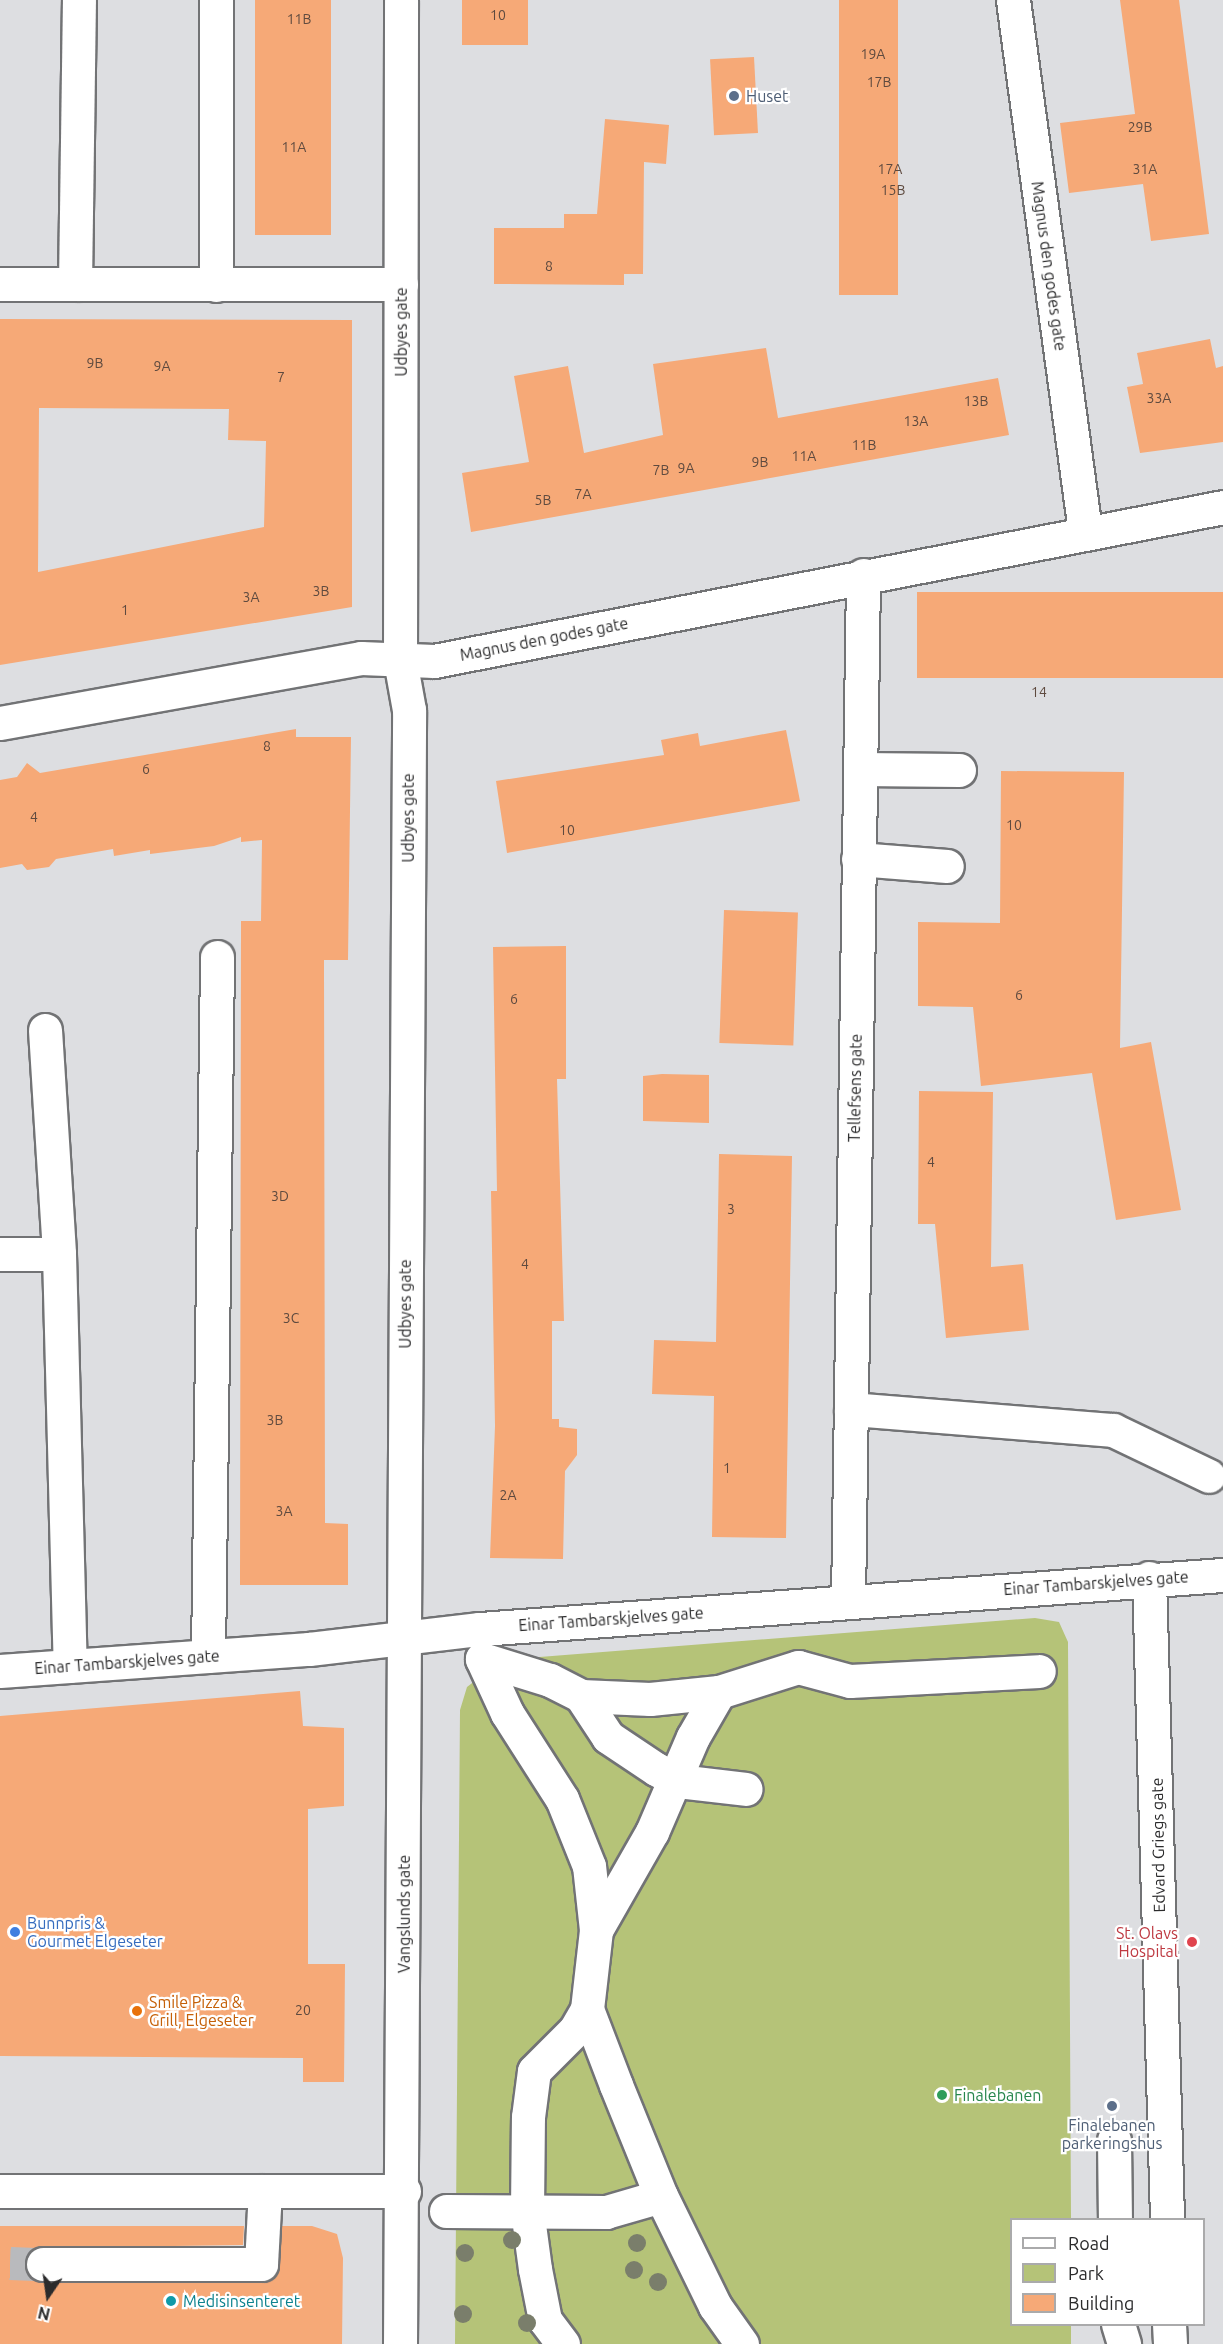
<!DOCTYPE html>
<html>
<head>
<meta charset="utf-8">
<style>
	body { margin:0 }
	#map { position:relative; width:1223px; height:2344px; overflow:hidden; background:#dddee1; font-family:Ubuntu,sans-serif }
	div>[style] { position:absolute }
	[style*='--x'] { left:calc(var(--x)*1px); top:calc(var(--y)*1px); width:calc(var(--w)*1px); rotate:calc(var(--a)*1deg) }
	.green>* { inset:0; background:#b5c378 }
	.building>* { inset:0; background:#f6a977; transform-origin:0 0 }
	.minor-tunnel>* { height:33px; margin-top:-16.5px; transform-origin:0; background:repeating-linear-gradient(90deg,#b9babd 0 33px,transparent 0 49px) }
	.roads { filter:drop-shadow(2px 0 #727375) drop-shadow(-2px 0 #727375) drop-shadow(0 2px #727375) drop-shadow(0 -2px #727375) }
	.minor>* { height:33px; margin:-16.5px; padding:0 16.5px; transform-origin:16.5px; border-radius:16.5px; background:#fff }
	.trees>* { width:18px; height:18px; margin:-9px; border-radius:50%; background:#7a7e6b }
	.dots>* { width:16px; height:16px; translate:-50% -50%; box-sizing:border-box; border:3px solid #fff; border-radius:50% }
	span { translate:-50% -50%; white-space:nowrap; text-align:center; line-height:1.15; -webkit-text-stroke:4.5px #fff; paint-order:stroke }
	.number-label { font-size:14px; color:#5e4a3f }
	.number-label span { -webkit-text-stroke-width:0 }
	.service-label { font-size:16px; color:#4e5e75 }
	.left { translate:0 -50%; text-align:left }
	.street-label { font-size:16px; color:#2b2b2c }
	.shop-label { font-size:16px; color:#366cbe }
	.health-label { font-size:16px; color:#be3a42 }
	.right { translate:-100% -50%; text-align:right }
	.food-label { font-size:16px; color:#c56008 }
	.leisure-label { font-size:16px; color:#27864d }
	.culture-label { font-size:16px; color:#0d838f }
	.legend { position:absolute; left:1010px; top:2218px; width:195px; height:108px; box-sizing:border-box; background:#fff; border:2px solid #aaaaab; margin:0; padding:8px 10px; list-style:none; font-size:18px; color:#2b2b2c }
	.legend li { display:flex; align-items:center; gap:12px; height:30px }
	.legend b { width:30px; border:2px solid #aaaaab }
	.north { position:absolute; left:18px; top:2266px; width:60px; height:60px; -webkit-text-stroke:4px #fff; paint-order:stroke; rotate:193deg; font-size:16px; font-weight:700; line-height:24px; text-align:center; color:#2b2b2c }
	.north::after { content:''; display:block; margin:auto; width:21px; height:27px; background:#2b2b2c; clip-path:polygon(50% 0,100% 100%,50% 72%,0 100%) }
</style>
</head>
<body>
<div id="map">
	<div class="green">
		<i style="clip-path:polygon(1035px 1618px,1059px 1622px,1068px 1642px,1071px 2219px,1012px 2220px,1012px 2324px,1071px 2325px,1071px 2344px,455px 2344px,460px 1710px,467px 1687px,502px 1660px)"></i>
	</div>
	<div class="building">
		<i style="left:255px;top:0;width:76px;height:235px"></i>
		<i style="left:462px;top:0;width:66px;height:45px"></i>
		<i style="left:839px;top:0;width:59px;height:295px"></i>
		<i style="clip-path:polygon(1120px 0,1179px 0,1209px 234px,1151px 241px,1143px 184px,1069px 193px,1060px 123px,1135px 114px)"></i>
		<i style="left:754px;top:57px;width:76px;height:44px;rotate:87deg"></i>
		<i style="clip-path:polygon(605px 119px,669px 125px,666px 164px,644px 162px,643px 274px,624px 274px,624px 285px,494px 284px,494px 228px,564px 228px,564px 214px,597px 214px)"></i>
		<i style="clip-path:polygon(evenodd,0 319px,352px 320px,352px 607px,0 665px,0 319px,39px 408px,229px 409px,228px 440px,266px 441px,264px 527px,38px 572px,39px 408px)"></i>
		<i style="clip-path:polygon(1210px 339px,1216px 368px,1223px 366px,1223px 442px,1140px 453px,1127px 387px,1143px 384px,1137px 353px)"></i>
		<i style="clip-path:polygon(766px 348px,778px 418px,998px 378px,1009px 435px,471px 532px,462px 473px,529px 462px,514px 376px,568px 366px,584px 453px,663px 435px,653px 364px)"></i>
		<i style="left:1223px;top:592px;width:86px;height:306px;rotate:90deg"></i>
		<i style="clip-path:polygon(296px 729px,296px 737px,351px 737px,348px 960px,324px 960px,325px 1523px,348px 1524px,348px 1585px,240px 1585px,241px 921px,261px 921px,262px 840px,241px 842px,241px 837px,214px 846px,150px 854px,150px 850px,114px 856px,113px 849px,56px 859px,49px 867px,27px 870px,22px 864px,0 868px,0 780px,17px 777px,27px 763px,40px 773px)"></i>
		<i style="clip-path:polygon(786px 730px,800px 801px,507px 853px,496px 781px,664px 755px,661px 740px,698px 733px,700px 746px)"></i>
		<i style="clip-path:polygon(1001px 771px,1124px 772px,1120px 1048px,1151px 1042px,1181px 1210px,1116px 1220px,1092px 1073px,981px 1086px,973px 1007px,918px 1006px,918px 922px,1000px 923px)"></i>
		<i style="left:724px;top:910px;width:74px;height:133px;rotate:2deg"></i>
		<i style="clip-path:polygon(566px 946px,566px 1079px,557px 1079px,564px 1321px,552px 1321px,552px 1419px,559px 1419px,559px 1427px,577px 1429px,577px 1455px,565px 1471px,563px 1559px,490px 1558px,495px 1426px,491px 1191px,497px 1191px,493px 947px)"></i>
		<i style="clip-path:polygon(662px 1074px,709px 1075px,709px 1123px,643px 1121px,643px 1076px)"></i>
		<i style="clip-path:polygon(919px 1091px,993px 1092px,991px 1267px,1023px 1264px,1029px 1330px,946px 1338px,935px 1224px,918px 1224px)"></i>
		<i style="clip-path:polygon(719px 1154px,792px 1156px,786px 1538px,712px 1537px,714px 1396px,652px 1394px,654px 1340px,716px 1342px)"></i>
		<i style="clip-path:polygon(300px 1691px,303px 1726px,344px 1728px,344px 1806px,308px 1809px,308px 1964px,345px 1964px,344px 2082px,303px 2082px,303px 2058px,0 2056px,0 1716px)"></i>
		<i style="clip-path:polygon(0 2226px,244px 2226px,243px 2245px,34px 2248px,24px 2265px,33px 2280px,43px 2283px,262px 2283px,277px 2273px,282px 2226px,312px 2226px,337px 2234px,343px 2258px,342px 2344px,0 2344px)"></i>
	</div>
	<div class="minor-tunnel">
		<i style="--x:10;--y:2263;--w:33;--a:2"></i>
	</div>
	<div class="roads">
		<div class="minor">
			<i style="--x:216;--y:0;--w:285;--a:90"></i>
			<i style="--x:1013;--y:0;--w:536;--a:82.28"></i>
			<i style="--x:0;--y:284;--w:401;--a:0"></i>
			<i style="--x:75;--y:284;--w:284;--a:-89.2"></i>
			<i style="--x:0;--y:723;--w:367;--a:-10.2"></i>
			<i style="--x:361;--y:658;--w:73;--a:2.4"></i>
			<i style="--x:434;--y:661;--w:804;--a:-11.04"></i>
			<i style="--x:860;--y:769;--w:99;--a:0.6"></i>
			<i style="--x:858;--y:859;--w:89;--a:4.5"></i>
			<i style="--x:45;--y:1030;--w:224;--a:86.4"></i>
			<i style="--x:59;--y:1254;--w:412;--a:88.5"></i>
			<i style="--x:0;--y:1254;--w:59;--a:0"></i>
			<i style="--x:851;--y:1409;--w:263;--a:4.6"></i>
			<i style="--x:1113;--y:1430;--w:106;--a:25.6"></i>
			<i style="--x:1149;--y:1578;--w:642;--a:88.39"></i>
			<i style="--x:848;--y:1601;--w:1026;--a:-89.16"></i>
			<i style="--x:208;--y:1656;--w:699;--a:-89.26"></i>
			<i style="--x:0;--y:1671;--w:310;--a:-4.1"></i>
			<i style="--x:309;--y:1649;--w:172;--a:-6.7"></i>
			<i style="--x:480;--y:1629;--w:745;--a:-4.16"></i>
			<i style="--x:581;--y:1696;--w:49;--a:56.6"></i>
			<i style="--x:608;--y:1737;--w:58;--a:33.7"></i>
			<i style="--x:656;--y:1769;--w:25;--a:29"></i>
			<i style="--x:678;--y:1781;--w:68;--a:6.7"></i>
			<i style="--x:596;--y:1930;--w:113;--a:-60.3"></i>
			<i style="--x:652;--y:1832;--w:103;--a:-66.7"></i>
			<i style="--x:693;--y:1737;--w:52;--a:-60"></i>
			<i style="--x:1114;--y:2140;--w:80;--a:89.3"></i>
			<i style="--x:0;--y:2191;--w:404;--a:0"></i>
			<i style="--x:446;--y:2211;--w:160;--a:0.4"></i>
			<i style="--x:606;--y:2212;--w:57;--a:-16.2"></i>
			<i style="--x:43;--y:2264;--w:218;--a:0"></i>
			<i style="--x:261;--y:2264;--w:73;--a:-86.9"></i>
			<i style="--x:1118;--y:2324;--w:21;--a:73"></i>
			<i style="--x:1169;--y:2324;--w:20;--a:87"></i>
			<i style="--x:400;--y:2344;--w:1634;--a:-89.68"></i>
			<i style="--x:409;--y:710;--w:51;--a:-100.2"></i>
			<i style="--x:400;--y:660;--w:660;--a:-89.91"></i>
			<i style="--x:563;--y:2344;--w:30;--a:-127"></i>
			<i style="--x:545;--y:2320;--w:52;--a:-101.1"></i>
			<i style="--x:535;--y:2269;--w:60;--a:-97.7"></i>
			<i style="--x:527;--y:2210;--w:93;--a:-89.4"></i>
			<i style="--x:528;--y:2117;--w:46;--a:-82.6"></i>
			<i style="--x:534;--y:2071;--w:58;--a:-45"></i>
			<i style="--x:575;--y:2030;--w:24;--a:-60"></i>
			<i style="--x:742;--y:2344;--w:47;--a:-125.4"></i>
			<i style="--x:715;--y:2306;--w:123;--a:-116.1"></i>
			<i style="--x:661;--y:2196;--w:120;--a:-112.1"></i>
			<i style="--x:616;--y:2085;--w:81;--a:-110.9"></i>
			<i style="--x:587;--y:2009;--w:80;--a:-83.5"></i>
			<i style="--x:596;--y:1930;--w:64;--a:-96.2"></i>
			<i style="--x:589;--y:1866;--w:72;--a:-111.9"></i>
			<i style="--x:562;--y:1799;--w:102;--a:-122.6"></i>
			<i style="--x:507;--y:1713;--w:60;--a:-114.8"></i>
			<i style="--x:482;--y:1659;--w:71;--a:17.2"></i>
			<i style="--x:550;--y:1680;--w:35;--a:27"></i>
			<i style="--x:581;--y:1696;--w:69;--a:2.5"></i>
			<i style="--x:650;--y:1699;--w:69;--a:-5.8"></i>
			<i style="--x:719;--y:1692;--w:83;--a:-17.6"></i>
			<i style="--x:798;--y:1667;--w:54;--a:15.1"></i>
			<i style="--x:850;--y:1681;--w:189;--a:-3"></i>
		</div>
	</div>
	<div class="trees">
		<i style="left:512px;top:2240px"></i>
		<i style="left:637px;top:2243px"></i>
		<i style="left:465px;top:2253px"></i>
		<i style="left:634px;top:2270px"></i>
		<i style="left:658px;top:2282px"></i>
		<i style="left:463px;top:2314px"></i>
		<i style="left:527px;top:2323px"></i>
	</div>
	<div class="dots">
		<i style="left:734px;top:96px;background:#5c6f8a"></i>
		<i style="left:15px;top:1932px;background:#3f7fe0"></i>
		<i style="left:1192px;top:1942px;background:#e0444e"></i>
		<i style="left:137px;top:2011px;background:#e8710a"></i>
		<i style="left:942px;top:2095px;background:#2e9e5b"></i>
		<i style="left:1112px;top:2106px;background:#5c6f8a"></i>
		<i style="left:171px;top:2301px;background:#0f9aa8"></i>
	</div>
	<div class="number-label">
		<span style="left:498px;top:15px">10</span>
		<span style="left:299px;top:19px">11B</span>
		<span style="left:873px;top:54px">19A</span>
		<span style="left:879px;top:82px">17B</span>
		<span style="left:1140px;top:127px">29B</span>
		<span style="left:294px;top:147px">11A</span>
		<span style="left:890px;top:169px">17A</span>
		<span style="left:1145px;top:169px">31A</span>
		<span style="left:893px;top:190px">15B</span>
		<span style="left:549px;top:266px">8</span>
		<span style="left:95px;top:363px">9B</span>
		<span style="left:162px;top:366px">9A</span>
		<span style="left:281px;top:377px">7</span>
		<span style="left:1159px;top:398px">33A</span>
		<span style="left:976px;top:401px">13B</span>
		<span style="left:916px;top:421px">13A</span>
		<span style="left:864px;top:445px">11B</span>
		<span style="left:804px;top:456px">11A</span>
		<span style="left:760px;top:462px">9B</span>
		<span style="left:686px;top:468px">9A</span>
		<span style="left:661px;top:470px">7B</span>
		<span style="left:583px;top:494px">7A</span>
		<span style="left:543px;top:500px">5B</span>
		<span style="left:321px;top:591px">3B</span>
		<span style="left:251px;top:597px">3A</span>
		<span style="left:125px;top:610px">1</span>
		<span style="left:1039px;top:692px">14</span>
		<span style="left:267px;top:746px">8</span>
		<span style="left:146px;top:769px">6</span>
		<span style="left:34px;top:817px">4</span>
		<span style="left:1014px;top:825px">10</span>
		<span style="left:567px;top:830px">10</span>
		<span style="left:1019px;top:995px">6</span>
		<span style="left:514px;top:999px">6</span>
		<span style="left:931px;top:1162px">4</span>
		<span style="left:280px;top:1196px">3D</span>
		<span style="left:731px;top:1209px">3</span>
		<span style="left:525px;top:1264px">4</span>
		<span style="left:291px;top:1318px">3C</span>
		<span style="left:275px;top:1420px">3B</span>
		<span style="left:727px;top:1468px">1</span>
		<span style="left:508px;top:1495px">2A</span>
		<span style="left:284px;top:1511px">3A</span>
		<span style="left:303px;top:2010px">20</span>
	</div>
	<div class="service-label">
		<span class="left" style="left:746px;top:96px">Huset</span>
		<span style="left:1112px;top:2134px">Finalebanen<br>parkeringshus</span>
	</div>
	<div class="street-label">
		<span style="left:1049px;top:266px;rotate:82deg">Magnus den godes gate</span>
		<span style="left:401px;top:332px;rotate:-90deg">Udbyes gate</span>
		<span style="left:544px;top:639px;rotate:-11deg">Magnus den godes gate</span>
		<span style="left:408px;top:818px;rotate:-90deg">Udbyes gate</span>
		<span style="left:855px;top:1088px;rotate:-89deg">Tellefsens gate</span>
		<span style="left:405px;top:1304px;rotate:-90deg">Udbyes gate</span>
		<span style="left:1096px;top:1583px;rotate:-4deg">Einar Tambarskjelves gate</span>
		<span style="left:611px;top:1619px;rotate:-4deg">Einar Tambarskjelves gate</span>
		<span style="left:127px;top:1662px;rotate:-4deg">Einar Tambarskjelves gate</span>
		<span style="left:1158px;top:1845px;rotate:-91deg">Edvard Griegs gate</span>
		<span style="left:404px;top:1914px;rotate:-90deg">Vangslunds gate</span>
	</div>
	<div class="shop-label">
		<span class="left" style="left:27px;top:1932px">Bunnpris &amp;<br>Gourmet Elgeseter</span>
	</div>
	<div class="health-label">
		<span class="right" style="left:1178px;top:1942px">St. Olavs<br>Hospital</span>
	</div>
	<div class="food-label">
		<span class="left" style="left:149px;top:2011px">Smile Pizza &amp;<br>Grill, Elgeseter</span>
	</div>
	<div class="leisure-label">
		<span class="left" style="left:954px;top:2095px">Finalebanen</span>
	</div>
	<div class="culture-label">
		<span class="left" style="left:183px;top:2301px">Medisinsenteret</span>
	</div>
	<ul class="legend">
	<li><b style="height:8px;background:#fff"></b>Road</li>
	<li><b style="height:16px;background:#b5c378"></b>Park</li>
	<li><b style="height:16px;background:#f6a977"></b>Building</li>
	</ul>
	<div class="north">N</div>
</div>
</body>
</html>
